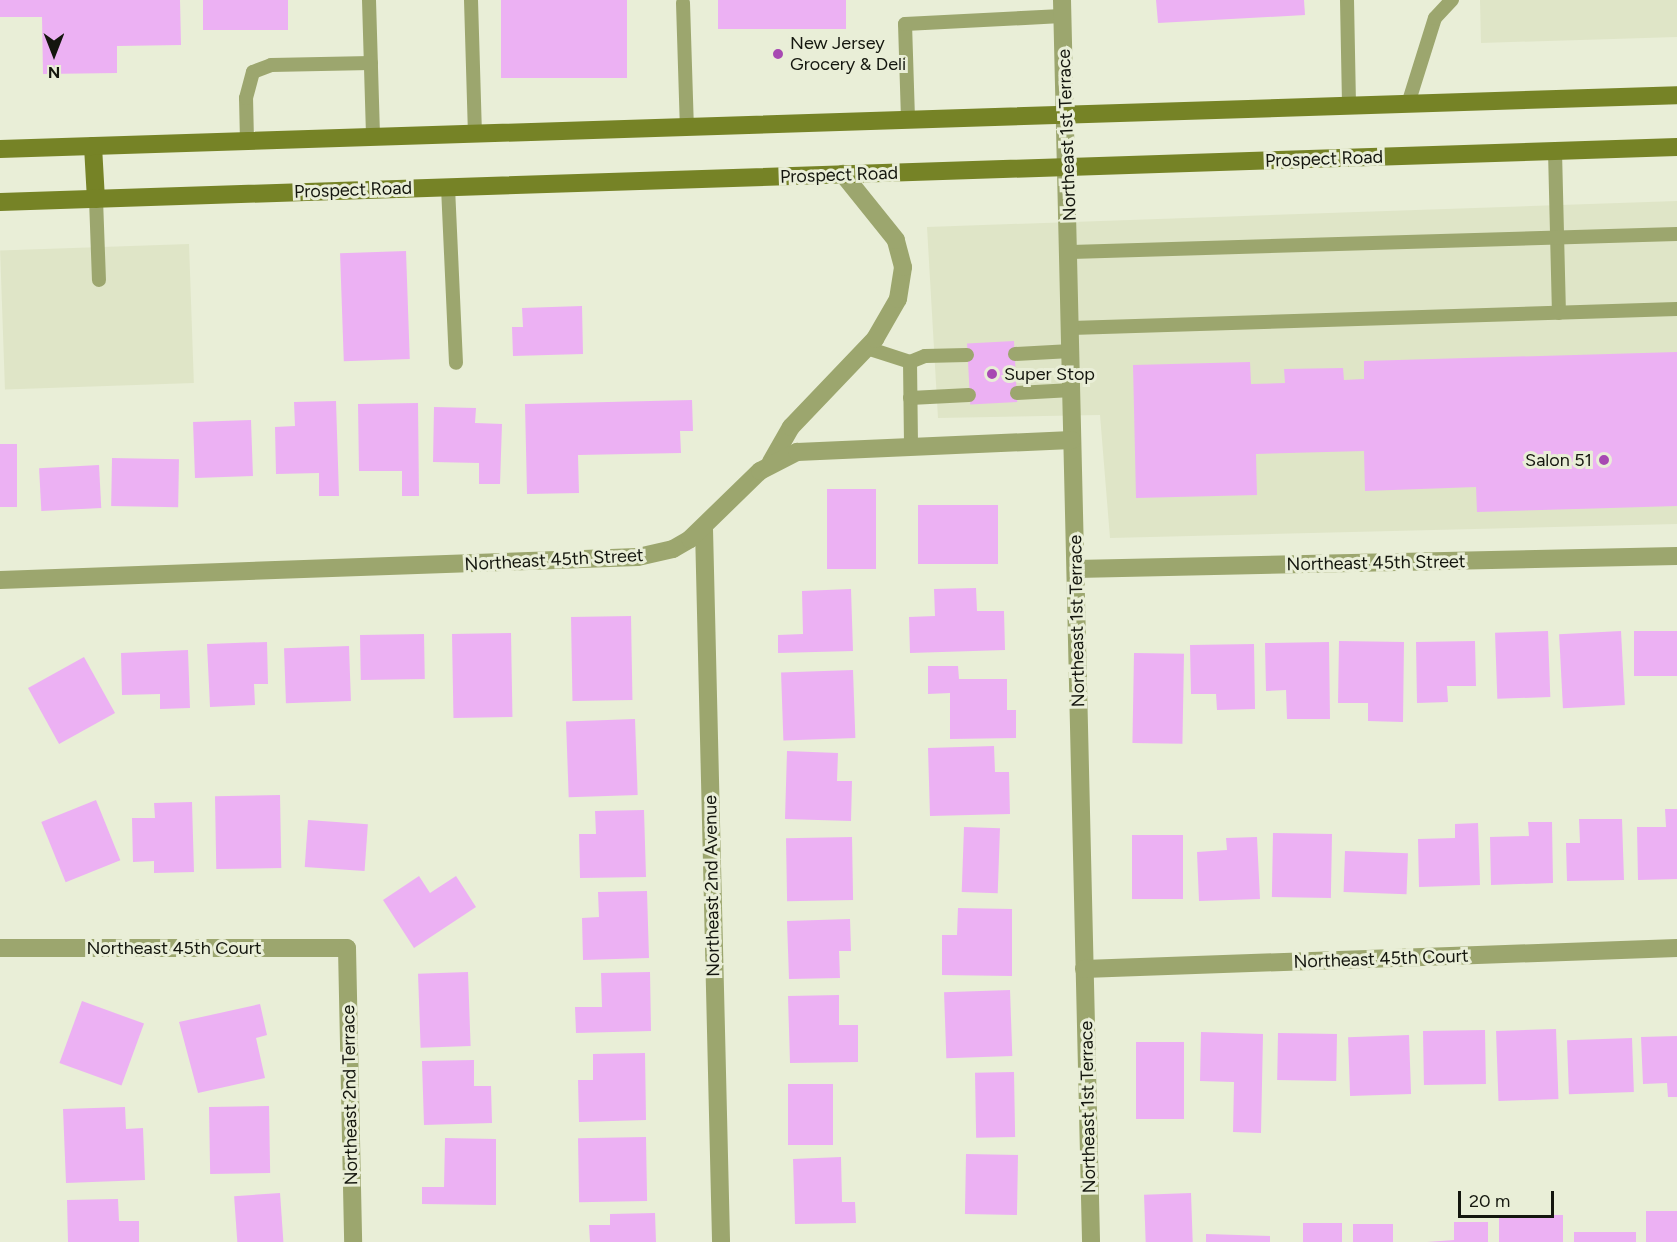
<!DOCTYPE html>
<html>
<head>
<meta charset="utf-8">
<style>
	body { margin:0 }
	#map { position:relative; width:1677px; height:1242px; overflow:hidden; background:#e9eed7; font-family:Figtree,sans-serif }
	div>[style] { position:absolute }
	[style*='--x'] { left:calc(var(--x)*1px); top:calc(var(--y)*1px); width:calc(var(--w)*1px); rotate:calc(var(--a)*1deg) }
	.built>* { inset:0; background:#dfe5c7; transform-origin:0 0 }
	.building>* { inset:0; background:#ecb1f3; transform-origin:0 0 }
	.service>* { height:14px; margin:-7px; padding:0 7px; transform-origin:7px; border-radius:7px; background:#9ca66e }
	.minor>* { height:18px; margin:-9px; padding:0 9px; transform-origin:9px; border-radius:9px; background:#9ca66e }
	.secondary>* { height:18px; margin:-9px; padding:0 9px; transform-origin:9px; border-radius:9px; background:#768326 }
	.dots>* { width:16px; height:16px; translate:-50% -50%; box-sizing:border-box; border:3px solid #e9eed7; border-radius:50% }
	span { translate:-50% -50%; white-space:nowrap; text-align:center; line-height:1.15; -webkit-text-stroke:6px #e9eed7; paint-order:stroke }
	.poi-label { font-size:18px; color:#14160e }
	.left { translate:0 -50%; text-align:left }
	.right { translate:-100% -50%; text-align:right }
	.street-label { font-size:18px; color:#14160e }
	.north { position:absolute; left:24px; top:24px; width:60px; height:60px; -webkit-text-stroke:4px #e9eed7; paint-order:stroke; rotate:180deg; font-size:16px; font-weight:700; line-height:24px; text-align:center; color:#14160e }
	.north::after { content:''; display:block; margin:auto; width:21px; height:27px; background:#14160e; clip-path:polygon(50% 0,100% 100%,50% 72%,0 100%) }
	.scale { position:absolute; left:1458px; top:1191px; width:96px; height:27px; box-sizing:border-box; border:3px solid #14160e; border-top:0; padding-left:8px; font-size:18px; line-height:21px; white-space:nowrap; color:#14160e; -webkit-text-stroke:4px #e9eed7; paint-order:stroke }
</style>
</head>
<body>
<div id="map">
	<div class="built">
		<i style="clip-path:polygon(1480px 0,1677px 0,1677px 37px,1481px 43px)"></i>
		<i style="clip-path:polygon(1677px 201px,1677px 524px,1110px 538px,1100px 415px,938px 418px,927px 227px)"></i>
		<i style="left:189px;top:244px;width:139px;height:189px;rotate:88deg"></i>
	</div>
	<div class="building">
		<i style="clip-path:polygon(0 0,180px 0,181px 45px,117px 46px,117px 73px,43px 74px,42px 17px,0 17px)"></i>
		<i style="left:203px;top:0;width:85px;height:30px"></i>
		<i style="left:501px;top:0;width:126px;height:78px"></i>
		<i style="left:718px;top:0;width:128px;height:29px"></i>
		<i style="clip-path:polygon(1156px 0,1304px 0,1305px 15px,1158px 23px)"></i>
		<i style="left:406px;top:251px;width:108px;height:66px;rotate:88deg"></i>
		<i style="clip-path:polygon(582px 306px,583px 354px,513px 356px,512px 327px,523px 327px,522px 308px)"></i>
		<i style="left:1014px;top:341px;width:61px;height:47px;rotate:87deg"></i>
		<i style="clip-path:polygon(1677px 352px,1677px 506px,1477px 512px,1476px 487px,1365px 491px,1364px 451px,1256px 454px,1257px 495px,1136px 498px,1133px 365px,1250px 362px,1251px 384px,1285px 383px,1284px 369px,1343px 368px,1344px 380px,1364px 379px,1364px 361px)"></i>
		<i style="clip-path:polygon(692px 400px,693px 431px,680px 431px,681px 453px,578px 455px,579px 493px,527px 494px,525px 404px)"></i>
		<i style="clip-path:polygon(336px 401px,339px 496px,319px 496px,319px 473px,276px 474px,275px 427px,295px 426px,294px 402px)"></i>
		<i style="clip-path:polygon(418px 403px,419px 496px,402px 496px,402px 471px,359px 471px,358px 404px)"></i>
		<i style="clip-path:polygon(434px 407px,476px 408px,475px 423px,502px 424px,500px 484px,479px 484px,479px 463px,433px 462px)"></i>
		<i style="left:251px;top:420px;width:56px;height:58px;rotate:88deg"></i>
		<i style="left:0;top:444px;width:17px;height:63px"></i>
		<i style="left:112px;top:458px;width:67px;height:48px;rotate:1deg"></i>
		<i style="left:99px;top:465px;width:43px;height:60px;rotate:87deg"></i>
		<i style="left:827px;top:489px;width:49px;height:80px"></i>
		<i style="left:918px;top:505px;width:80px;height:59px"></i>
		<i style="clip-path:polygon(976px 588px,977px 611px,1004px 611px,1005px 650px,910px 653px,909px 617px,935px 616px,934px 589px)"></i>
		<i style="clip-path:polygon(851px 589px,853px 651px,778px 653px,778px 635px,803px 634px,802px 591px)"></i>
		<i style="left:631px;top:616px;width:84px;height:60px;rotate:89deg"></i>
		<i style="left:1548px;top:631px;width:66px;height:53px;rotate:88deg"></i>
		<i style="left:1621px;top:631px;width:74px;height:62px;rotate:87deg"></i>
		<i style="left:1677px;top:631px;width:45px;height:43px;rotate:90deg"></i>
		<i style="left:511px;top:633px;width:84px;height:59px;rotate:89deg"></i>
		<i style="left:424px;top:634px;width:45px;height:64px;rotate:89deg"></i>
		<i style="clip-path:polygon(1339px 641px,1404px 642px,1403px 722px,1368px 721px,1368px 703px,1338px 703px)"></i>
		<i style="clip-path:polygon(1475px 641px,1476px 686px,1447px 686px,1448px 702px,1417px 703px,1416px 642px)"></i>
		<i style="clip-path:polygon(267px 642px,268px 684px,254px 684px,255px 705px,210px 707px,207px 644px)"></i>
		<i style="clip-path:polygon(1329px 642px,1330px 719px,1287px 719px,1286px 690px,1266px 691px,1265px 643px)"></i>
		<i style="clip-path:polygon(1254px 644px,1255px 709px,1217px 710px,1216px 694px,1191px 694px,1190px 645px)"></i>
		<i style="left:349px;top:646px;width:55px;height:65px;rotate:88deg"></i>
		<i style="clip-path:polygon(188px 650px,190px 708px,160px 709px,160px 694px,122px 695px,121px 653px)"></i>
		<i style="left:1134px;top:653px;width:50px;height:90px;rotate:1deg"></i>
		<i style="left:84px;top:657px;width:64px;height:64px;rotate:61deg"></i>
		<i style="clip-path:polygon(928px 666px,958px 666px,959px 679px,1007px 679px,1007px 710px,1016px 710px,1016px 738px,950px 739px,950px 693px,928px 694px)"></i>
		<i style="left:853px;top:670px;width:68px;height:72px;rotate:88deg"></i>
		<i style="left:635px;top:719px;width:76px;height:69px;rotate:88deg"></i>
		<i style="clip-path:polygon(994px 746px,995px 772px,1009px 772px,1010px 814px,930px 816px,928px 748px)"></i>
		<i style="clip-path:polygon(787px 751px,838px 753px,837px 781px,852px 781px,851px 821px,785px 819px)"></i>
		<i style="left:280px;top:795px;width:73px;height:65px;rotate:89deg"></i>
		<i style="left:96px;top:800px;width:65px;height:59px;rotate:68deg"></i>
		<i style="clip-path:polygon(192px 802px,194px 872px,154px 873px,154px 861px,133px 862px,132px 818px,155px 818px,154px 803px)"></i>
		<i style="clip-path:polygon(1665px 809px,1677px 809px,1677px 879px,1638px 880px,1637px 827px,1666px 827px)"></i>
		<i style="clip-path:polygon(644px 810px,646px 877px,580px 878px,579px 834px,596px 834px,595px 811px)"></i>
		<i style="clip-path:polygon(1579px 819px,1622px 819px,1624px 880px,1567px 881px,1566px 843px,1580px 843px)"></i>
		<i style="left:308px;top:820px;width:60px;height:47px;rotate:4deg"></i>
		<i style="clip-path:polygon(1528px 822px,1552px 822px,1553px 883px,1491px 885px,1490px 837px,1529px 836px)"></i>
		<i style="clip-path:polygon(1478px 823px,1480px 885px,1419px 887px,1418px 839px,1455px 838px,1455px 824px)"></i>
		<i style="left:964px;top:827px;width:36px;height:65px;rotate:2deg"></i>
		<i style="left:1273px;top:833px;width:59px;height:64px;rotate:1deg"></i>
		<i style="left:1132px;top:835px;width:51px;height:64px"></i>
		<i style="left:852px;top:837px;width:63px;height:66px;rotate:89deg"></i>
		<i style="clip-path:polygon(1257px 837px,1260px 899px,1199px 901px,1197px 852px,1227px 850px,1226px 838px)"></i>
		<i style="left:1345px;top:851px;width:63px;height:41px;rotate:2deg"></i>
		<i style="clip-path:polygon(419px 876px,430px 893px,456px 876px,476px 907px,414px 948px,383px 900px)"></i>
		<i style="clip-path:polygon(647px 891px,649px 958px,583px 960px,582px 918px,599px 917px,598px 892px)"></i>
		<i style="clip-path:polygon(958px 908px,1012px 909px,1012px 976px,942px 975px,942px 935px,957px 935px)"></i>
		<i style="clip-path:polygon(850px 919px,851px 951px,839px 951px,840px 978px,789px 979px,787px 921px)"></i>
		<i style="left:468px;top:972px;width:74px;height:50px;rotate:88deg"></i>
		<i style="clip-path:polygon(650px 972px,651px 1031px,576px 1033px,575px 1007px,602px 1007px,601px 973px)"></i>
		<i style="left:1010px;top:990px;width:66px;height:66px;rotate:88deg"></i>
		<i style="clip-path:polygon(839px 995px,839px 1025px,858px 1025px,858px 1062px,790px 1063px,788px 996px)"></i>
		<i style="left:82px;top:1001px;width:66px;height:66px;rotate:20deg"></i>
		<i style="clip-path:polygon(260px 1004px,267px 1035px,256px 1038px,265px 1078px,198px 1093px,179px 1022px)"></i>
		<i style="left:1556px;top:1029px;width:70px;height:60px;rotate:88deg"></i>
		<i style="left:1485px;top:1030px;width:54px;height:62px;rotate:89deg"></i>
		<i style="clip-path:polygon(1201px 1032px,1263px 1034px,1261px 1133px,1233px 1132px,1234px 1082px,1200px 1081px)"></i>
		<i style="left:1278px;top:1033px;width:59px;height:47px;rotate:1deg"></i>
		<i style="left:1409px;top:1035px;width:59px;height:61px;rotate:88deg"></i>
		<i style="clip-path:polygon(1677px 1036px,1677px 1097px,1668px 1097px,1667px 1083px,1643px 1084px,1641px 1037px)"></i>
		<i style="left:1632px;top:1038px;width:54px;height:65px;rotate:88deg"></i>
		<i style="left:1136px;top:1042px;width:48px;height:77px"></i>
		<i style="clip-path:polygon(645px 1053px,646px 1120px,579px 1122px,578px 1080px,593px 1080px,593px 1054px)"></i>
		<i style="clip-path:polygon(474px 1060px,474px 1086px,491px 1086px,492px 1123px,424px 1125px,422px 1061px)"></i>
		<i style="left:1014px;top:1072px;width:65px;height:39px;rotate:89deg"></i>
		<i style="left:788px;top:1084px;width:45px;height:61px"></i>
		<i style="left:269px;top:1106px;width:67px;height:60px;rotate:89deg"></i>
		<i style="clip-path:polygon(125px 1107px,126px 1129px,143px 1128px,145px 1180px,66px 1183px,63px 1109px)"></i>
		<i style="left:646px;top:1137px;width:64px;height:68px;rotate:89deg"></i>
		<i style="clip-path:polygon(445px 1138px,496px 1139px,496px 1205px,422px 1204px,422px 1187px,444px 1187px)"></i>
		<i style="left:966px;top:1154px;width:52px;height:60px;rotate:1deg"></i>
		<i style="clip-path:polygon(841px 1157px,842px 1202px,855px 1202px,856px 1223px,795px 1224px,793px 1159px)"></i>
		<i style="left:280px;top:1193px;width:49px;height:46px;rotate:86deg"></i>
		<i style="left:1191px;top:1193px;width:49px;height:47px;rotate:88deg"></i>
		<i style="clip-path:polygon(118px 1199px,119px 1221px,139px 1221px,139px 1242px,68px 1242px,67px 1200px)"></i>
		<i style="left:1677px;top:1211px;width:31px;height:31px;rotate:90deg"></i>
		<i style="clip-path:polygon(655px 1213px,656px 1242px,590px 1242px,589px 1225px,610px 1225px,610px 1214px)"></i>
		<i style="left:1499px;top:1215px;width:64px;height:27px"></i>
		<i style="clip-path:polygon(1454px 1222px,1488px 1222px,1488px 1242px,1427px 1242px,1454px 1240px)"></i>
		<i style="left:1342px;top:1223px;width:19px;height:39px;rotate:90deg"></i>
		<i style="left:1353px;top:1224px;width:40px;height:18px"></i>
		<i style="left:1636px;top:1232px;width:10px;height:62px;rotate:90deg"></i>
		<i style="clip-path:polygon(1206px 1234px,1270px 1236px,1270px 1242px,1206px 1242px)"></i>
	</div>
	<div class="service">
		<i style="--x:369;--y:0;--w:137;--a:88.3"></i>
		<i style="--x:471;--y:0;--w:134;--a:88.3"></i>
		<i style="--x:1347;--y:0;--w:105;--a:88.9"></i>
		<i style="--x:683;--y:3;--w:124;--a:88.2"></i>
		<i style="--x:1408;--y:104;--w:90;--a:-72.6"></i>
		<i style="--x:1435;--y:18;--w:25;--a:-47"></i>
		<i style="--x:908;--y:119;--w:95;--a:-91.8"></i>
		<i style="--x:905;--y:24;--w:157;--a:-2.9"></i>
		<i style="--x:247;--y:141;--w:43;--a:-91.3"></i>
		<i style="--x:246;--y:98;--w:27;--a:-75"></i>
		<i style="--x:253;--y:72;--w:19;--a:-21"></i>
		<i style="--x:271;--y:65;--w:100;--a:-1.1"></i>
		<i style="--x:1555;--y:151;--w:162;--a:88.6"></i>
		<i style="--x:448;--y:187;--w:176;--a:87.4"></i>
		<i style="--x:96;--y:199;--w:81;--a:87.9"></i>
		<i style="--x:1071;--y:252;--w:606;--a:-1.7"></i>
		<i style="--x:1071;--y:328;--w:606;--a:-1.8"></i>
		<i style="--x:867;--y:348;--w:45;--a:18"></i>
		<i style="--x:910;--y:362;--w:85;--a:89.3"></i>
		<i style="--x:1015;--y:354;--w:56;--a:-3.1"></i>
		<i style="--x:910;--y:362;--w:16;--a:-22"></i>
		<i style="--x:925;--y:356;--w:42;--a:-1.4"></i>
		<i style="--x:1017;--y:393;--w:55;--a:-3.1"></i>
		<i style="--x:910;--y:398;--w:59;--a:-2.9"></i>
	</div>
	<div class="minor">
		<i style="--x:1062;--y:0;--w:1242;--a:88.66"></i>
		<i style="--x:771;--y:462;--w:40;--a:-60.3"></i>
		<i style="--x:791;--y:427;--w:122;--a:-46.3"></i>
		<i style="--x:875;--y:339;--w:46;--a:-60.1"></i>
		<i style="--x:898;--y:299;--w:32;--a:-81"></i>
		<i style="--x:903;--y:267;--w:28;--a:-105"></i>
		<i style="--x:896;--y:240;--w:85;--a:-128.8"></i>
		<i style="--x:704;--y:529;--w:713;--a:88.63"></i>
		<i style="--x:1076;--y:569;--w:601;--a:-1.24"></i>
		<i style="--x:0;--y:580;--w:638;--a:-2.06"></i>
		<i style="--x:638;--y:557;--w:36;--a:-13"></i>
		<i style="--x:673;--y:549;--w:20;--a:-30"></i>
		<i style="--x:690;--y:539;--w:98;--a:-44.2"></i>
		<i style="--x:760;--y:471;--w:42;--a:-27.2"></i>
		<i style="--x:797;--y:452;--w:275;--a:-2.5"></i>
		<i style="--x:0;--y:948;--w:347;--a:0"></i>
		<i style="--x:347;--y:948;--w:294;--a:88.8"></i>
		<i style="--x:1084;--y:969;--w:593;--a:-2.03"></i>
	</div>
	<div class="secondary">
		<i style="--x:93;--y:146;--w:53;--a:86.8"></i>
		<i style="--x:0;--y:149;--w:1678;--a:-1.84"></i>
		<i style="--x:0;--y:202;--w:1678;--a:-1.88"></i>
	</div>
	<div class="dots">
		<i style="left:778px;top:54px;background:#a749b2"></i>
		<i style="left:992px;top:374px;background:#a749b2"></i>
		<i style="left:1604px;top:460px;background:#a749b2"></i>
	</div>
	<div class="poi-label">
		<span class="left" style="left:790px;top:54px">New Jersey<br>Grocery &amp; Deli</span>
		<span class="left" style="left:1004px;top:374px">Super Stop</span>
		<span class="right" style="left:1592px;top:460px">Salon 51</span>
	</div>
	<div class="street-label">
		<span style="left:1067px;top:135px;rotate:-92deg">Northeast 1st Terrace</span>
		<span style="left:1324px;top:159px;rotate:-2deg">Prospect Road</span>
		<span style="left:839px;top:175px;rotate:-2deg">Prospect Road</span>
		<span style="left:353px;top:190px;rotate:-2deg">Prospect Road</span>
		<span style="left:554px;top:560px;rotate:-3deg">Northeast 45th Street</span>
		<span style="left:1376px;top:563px;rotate:-1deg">Northeast 45th Street</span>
		<span style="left:1077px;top:621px;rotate:-91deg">Northeast 1st Terrace</span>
		<span style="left:712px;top:886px;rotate:-91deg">Northeast 2nd Avenue</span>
		<span style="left:174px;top:948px">Northeast 45th Court</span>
		<span style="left:1381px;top:959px;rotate:-2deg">Northeast 45th Court</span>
		<span style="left:350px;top:1095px;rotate:-91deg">Northeast 2nd Terrace</span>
		<span style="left:1088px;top:1107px;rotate:-91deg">Northeast 1st Terrace</span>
	</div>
	<div class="north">N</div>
	<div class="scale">20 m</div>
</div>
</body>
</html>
